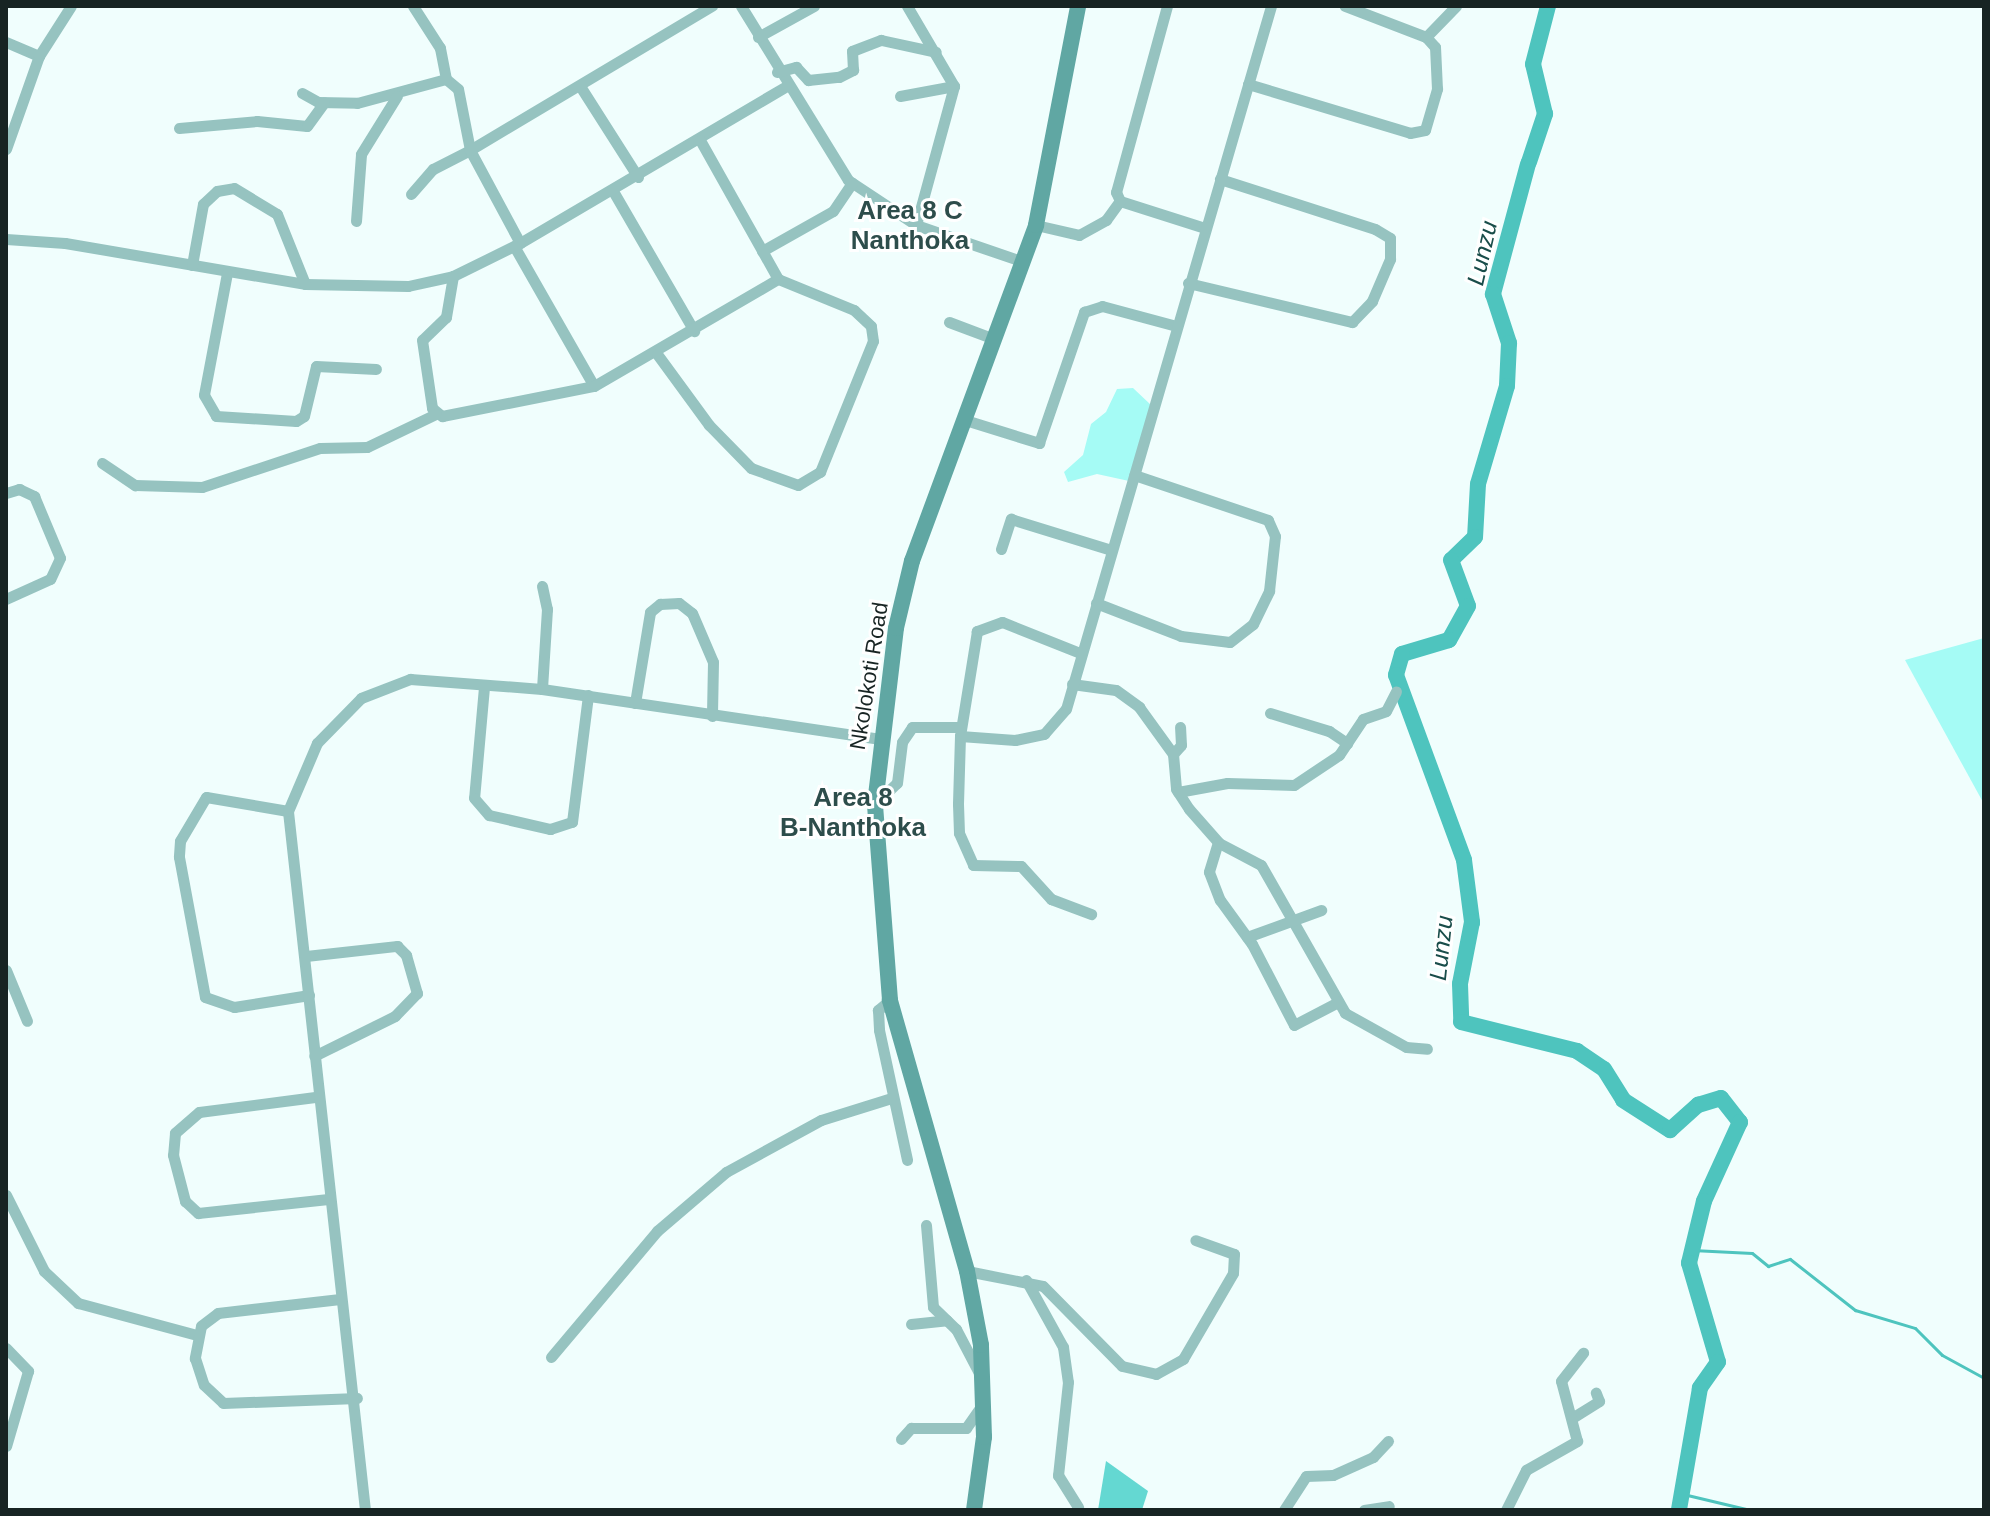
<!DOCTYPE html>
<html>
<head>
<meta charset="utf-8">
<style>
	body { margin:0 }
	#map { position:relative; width:1990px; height:1516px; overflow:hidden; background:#f0fefd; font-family:Helvetica,sans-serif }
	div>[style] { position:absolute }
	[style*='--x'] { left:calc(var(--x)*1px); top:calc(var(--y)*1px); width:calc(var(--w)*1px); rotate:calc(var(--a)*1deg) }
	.green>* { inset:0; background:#a5fbf5 }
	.forest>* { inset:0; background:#64d8d2 }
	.stream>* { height:3px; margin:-1.5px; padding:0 1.5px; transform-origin:1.5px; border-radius:1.5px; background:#4ec4be }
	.river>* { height:16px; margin:-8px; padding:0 8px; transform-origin:8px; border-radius:8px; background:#4ec4be }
	.street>* { height:11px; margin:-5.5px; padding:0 5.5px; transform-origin:5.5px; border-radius:5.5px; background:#96c3c0 }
	.secondary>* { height:16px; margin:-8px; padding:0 8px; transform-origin:8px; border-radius:8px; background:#60a7a3 }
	span { translate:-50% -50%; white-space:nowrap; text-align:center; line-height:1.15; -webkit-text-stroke:6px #fff; paint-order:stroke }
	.street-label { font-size:22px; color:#172423 }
	.water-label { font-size:24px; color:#194d4a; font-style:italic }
	.quarter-label { font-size:26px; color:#2d4d4b; font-weight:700 }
	.frame { position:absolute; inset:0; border:8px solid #172423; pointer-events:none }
</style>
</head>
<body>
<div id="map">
	<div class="green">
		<i style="clip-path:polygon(1133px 388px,1151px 405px,1129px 481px,1097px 474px,1068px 482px,1064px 472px,1083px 455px,1091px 424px,1106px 412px,1117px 389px)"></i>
		<i style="clip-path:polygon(1984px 638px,1984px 804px,1905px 660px)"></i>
	</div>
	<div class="forest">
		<i style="clip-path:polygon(1106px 1461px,1148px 1491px,1142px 1510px,1098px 1510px)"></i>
	</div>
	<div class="stream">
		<i style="--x:1692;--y:1250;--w:60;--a:2.9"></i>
		<i style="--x:1752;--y:1253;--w:21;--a:39"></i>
		<i style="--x:1768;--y:1266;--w:23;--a:-18"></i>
		<i style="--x:1790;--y:1259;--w:83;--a:38.1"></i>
		<i style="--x:1855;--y:1310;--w:63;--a:16.7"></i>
		<i style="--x:1915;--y:1328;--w:38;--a:45"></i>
		<i style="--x:1942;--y:1355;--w:48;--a:28.7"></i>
		<i style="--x:1683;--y:1494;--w:69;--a:13.4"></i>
		<i style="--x:1805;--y:1510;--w:23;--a:0"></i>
	</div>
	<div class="river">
		<i style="--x:1529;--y:162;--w:51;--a:-71.6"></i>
		<i style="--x:1545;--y:114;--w:51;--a:-103.5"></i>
		<i style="--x:1533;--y:64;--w:60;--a:-75.5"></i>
		<i style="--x:1528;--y:164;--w:135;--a:105.1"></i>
		<i style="--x:1493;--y:294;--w:52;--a:71.9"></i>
		<i style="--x:1509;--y:343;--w:43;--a:92.7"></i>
		<i style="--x:1507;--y:386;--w:102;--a:106.5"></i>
		<i style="--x:1478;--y:484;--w:53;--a:93.2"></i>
		<i style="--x:1475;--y:537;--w:33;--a:136"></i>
		<i style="--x:1451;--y:560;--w:49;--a:69.7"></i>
		<i style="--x:1468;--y:606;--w:39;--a:119"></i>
		<i style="--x:1449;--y:640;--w:49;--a:163.4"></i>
		<i style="--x:1402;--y:654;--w:22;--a:106"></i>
		<i style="--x:1396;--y:675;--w:197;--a:69.8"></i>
		<i style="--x:1464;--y:860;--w:63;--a:82.6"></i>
		<i style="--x:1472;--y:922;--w:63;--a:101"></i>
		<i style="--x:1460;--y:984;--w:38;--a:88"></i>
		<i style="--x:1461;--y:1022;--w:120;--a:14"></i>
		<i style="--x:1577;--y:1051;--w:32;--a:34"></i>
		<i style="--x:1604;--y:1069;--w:36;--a:58"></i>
		<i style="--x:1623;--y:1100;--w:56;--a:32.6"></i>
		<i style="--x:1670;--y:1130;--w:38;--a:-42"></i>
		<i style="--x:1698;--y:1105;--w:24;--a:-17"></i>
		<i style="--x:1721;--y:1098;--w:31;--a:52"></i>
		<i style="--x:1740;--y:1122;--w:87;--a:114.5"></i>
		<i style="--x:1704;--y:1201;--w:64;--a:103.6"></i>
		<i style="--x:1689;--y:1263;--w:103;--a:73.7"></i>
		<i style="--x:1718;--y:1362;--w:32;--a:125"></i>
		<i style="--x:1700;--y:1388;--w:124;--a:99.8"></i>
	</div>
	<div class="street">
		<i style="--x:741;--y:6;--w:204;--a:58.4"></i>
		<i style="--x:848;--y:180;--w:82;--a:33.5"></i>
		<i style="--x:916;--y:225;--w:114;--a:18.9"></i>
		<i style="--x:907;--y:6;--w:93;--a:59.6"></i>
		<i style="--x:954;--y:86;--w:144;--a:105.3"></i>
		<i style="--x:1167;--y:6;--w:193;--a:105.3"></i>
		<i style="--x:1116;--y:192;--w:10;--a:66"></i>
		<i style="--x:1120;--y:201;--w:89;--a:17.6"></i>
		<i style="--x:758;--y:37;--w:64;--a:-29"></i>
		<i style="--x:1426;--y:37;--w:43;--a:-45.9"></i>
		<i style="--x:6;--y:42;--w:36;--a:23"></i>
		<i style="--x:777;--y:72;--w:20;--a:-15"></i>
		<i style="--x:796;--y:67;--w:18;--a:47"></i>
		<i style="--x:808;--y:80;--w:31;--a:-6"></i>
		<i style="--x:839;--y:77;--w:16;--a:-27"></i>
		<i style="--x:853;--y:70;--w:19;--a:-93"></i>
		<i style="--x:852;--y:51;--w:31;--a:-21"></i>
		<i style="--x:881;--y:40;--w:56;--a:12.3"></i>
		<i style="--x:1248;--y:84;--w:169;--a:16.8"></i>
		<i style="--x:1410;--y:133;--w:15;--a:-11"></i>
		<i style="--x:1425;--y:130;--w:43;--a:-73.7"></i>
		<i style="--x:1437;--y:89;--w:42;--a:-92.7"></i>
		<i style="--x:1435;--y:47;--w:13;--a:-132"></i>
		<i style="--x:1426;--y:37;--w:87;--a:-159.1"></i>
		<i style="--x:580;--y:86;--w:108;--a:57.5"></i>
		<i style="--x:302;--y:93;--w:18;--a:29"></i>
		<i style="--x:318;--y:102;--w:39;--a:1"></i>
		<i style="--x:357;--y:103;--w:92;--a:-15.1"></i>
		<i style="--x:900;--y:96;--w:55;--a:-10.5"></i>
		<i style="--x:179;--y:128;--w:78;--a:-5.1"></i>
		<i style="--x:257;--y:121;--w:50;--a:5.7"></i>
		<i style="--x:307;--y:126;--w:29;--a:-54"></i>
		<i style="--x:6;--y:149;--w:99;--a:-70.5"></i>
		<i style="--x:39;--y:56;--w:59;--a:-57.4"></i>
		<i style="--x:613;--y:191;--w:162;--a:59.9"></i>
		<i style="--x:411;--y:194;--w:33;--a:-49"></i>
		<i style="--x:433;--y:169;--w:42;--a:-27.2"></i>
		<i style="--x:470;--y:150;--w:62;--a:-101.1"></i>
		<i style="--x:458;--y:89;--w:16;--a:-140"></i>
		<i style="--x:446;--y:79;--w:32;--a:-101"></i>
		<i style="--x:440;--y:48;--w:50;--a:-122.7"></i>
		<i style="--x:356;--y:221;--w:67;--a:-85.7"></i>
		<i style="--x:361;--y:154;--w:68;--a:-58.2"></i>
		<i style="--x:1036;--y:225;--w:44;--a:13.1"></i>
		<i style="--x:1079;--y:235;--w:31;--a:-29"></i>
		<i style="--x:1106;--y:220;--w:24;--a:-54"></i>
		<i style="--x:6;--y:239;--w:59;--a:3.9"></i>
		<i style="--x:65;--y:243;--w:243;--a:9.7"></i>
		<i style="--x:305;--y:284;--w:103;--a:1.1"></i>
		<i style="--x:408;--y:286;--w:46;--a:-12.5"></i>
		<i style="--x:453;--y:276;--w:75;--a:-26.2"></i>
		<i style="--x:520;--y:243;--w:308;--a:-30.5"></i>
		<i style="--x:520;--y:243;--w:106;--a:-118.3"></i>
		<i style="--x:470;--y:150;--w:282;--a:-30.8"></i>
		<i style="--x:514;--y:246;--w:161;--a:60.3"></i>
		<i style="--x:762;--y:251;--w:81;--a:-29.4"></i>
		<i style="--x:833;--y:211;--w:34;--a:-56"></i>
		<i style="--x:192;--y:265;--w:62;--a:-79.8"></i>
		<i style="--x:203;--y:204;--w:19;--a:-43"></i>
		<i style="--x:217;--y:191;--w:17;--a:-10"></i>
		<i style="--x:234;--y:188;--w:50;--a:31.2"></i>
		<i style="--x:277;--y:214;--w:75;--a:68.2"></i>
		<i style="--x:227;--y:273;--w:124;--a:100.7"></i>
		<i style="--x:204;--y:395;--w:24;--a:60"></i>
		<i style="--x:216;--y:416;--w:80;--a:3.6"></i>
		<i style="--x:296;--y:421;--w:9;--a:-32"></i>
		<i style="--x:304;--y:416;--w:51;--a:-76.5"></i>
		<i style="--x:316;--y:366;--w:60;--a:2.9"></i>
		<i style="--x:453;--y:276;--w:42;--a:99.7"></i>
		<i style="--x:446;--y:317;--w:33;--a:136"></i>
		<i style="--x:422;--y:340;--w:69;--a:81.6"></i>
		<i style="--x:432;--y:408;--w:13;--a:39"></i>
		<i style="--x:442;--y:416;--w:155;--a:-11.2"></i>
		<i style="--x:594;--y:386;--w:213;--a:-30.2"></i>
		<i style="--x:1188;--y:283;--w:169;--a:13.4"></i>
		<i style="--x:1352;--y:322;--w:29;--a:-46"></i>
		<i style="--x:1372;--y:301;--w:46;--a:-66.8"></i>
		<i style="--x:1390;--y:259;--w:21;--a:-90"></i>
		<i style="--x:1390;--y:238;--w:17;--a:-149"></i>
		<i style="--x:1375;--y:229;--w:163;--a:-162.1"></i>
		<i style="--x:949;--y:322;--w:48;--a:20.7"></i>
		<i style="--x:657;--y:354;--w:88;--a:53.8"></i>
		<i style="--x:709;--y:425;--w:60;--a:45.7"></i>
		<i style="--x:751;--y:468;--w:50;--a:19.9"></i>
		<i style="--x:798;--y:485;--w:26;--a:-31"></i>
		<i style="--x:820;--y:472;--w:141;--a:-68"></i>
		<i style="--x:873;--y:341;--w:15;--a:-98"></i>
		<i style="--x:871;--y:326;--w:23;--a:-137"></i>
		<i style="--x:854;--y:310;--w:82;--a:-157.8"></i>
		<i style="--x:778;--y:279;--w:159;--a:-119.3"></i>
		<i style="--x:962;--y:419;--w:81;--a:17.3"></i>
		<i style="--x:1039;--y:443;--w:139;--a:-71"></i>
		<i style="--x:1084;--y:312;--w:19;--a:-18"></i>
		<i style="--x:1102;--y:306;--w:77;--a:15.1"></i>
		<i style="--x:102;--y:463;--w:40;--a:34"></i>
		<i style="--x:135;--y:485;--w:67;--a:1.7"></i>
		<i style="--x:202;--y:487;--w:124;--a:-18.3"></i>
		<i style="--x:320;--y:448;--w:47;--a:-1.2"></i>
		<i style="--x:367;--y:447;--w:76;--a:-25.6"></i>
		<i style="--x:6;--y:493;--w:14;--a:-17"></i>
		<i style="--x:19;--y:489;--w:17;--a:25"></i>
		<i style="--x:34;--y:496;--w:67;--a:67.2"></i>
		<i style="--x:60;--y:558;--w:23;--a:115"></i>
		<i style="--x:50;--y:579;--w:48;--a:155.6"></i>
		<i style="--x:1001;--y:549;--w:32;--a:-72"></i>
		<i style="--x:1011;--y:519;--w:105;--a:17.2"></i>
		<i style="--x:542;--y:586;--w:24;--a:78"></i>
		<i style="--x:547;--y:609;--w:80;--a:93.6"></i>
		<i style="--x:1096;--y:603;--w:91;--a:21.2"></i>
		<i style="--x:1181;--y:636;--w:49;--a:7"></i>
		<i style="--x:1230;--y:642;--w:29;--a:-38"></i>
		<i style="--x:1253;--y:624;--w:37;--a:-64"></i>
		<i style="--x:1269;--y:591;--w:55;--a:-83.8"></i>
		<i style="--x:1275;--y:536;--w:17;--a:-114"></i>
		<i style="--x:1268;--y:520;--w:141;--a:-161.4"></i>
		<i style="--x:1080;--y:653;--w:84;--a:-158.3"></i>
		<i style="--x:1002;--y:622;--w:27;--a:160"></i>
		<i style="--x:977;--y:631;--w:106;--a:99.2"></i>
		<i style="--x:960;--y:736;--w:68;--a:91.7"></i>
		<i style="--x:958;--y:804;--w:29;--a:88"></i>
		<i style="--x:959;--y:833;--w:35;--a:66"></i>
		<i style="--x:973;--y:865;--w:48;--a:1.2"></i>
		<i style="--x:1021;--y:866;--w:45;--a:47.7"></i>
		<i style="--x:1051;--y:899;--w:43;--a:20.6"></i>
		<i style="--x:1072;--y:684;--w:44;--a:7.8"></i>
		<i style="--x:1116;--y:690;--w:29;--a:36"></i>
		<i style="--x:1139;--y:707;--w:58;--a:54.1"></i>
		<i style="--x:1173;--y:754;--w:35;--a:85"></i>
		<i style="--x:1176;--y:789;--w:24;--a:57"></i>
		<i style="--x:1189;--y:809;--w:45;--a:48.6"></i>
		<i style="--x:1219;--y:843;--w:47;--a:27.6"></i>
		<i style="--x:1261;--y:865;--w:170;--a:60.4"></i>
		<i style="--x:1345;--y:1013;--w:70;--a:29.1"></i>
		<i style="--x:1406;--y:1047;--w:21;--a:5"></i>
		<i style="--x:484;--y:687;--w:111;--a:95.1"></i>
		<i style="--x:474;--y:798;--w:23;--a:49"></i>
		<i style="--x:489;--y:815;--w:63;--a:12.9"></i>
		<i style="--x:550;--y:829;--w:23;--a:-18"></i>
		<i style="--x:572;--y:822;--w:128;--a:-82.8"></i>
		<i style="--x:635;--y:703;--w:92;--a:-80.6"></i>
		<i style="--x:650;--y:612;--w:13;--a:-39"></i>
		<i style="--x:660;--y:604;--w:19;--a:-3"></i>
		<i style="--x:679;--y:603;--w:16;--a:38"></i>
		<i style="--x:692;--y:613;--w:53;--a:66.8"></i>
		<i style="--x:713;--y:662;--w:54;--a:91.1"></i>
		<i style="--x:1270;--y:713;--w:62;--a:17"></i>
		<i style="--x:1329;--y:731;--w:22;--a:34"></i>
		<i style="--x:960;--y:736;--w:55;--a:4.2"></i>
		<i style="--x:1015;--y:740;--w:30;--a:-12"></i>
		<i style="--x:1044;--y:734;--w:33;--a:-49"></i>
		<i style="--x:1066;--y:709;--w:732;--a:-73.74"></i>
		<i style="--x:1173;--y:754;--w:12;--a:-48"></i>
		<i style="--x:1181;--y:745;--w:18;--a:-93"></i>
		<i style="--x:1178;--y:792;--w:50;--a:-10.4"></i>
		<i style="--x:1227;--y:783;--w:67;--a:1.7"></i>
		<i style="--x:1294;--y:785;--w:54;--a:-33.7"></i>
		<i style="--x:1339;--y:755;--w:43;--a:-56.3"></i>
		<i style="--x:1363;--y:719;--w:24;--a:-19"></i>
		<i style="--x:1386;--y:711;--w:22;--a:-63"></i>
		<i style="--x:875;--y:804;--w:30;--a:-44"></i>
		<i style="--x:897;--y:783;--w:41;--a:-83"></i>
		<i style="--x:902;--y:742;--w:18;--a:-56"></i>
		<i style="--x:912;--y:727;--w:49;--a:0"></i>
		<i style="--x:288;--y:811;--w:83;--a:-170.3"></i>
		<i style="--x:206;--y:797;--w:51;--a:120.6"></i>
		<i style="--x:180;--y:841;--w:16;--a:94"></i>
		<i style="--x:179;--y:857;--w:142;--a:79.5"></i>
		<i style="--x:205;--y:997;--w:31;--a:19"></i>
		<i style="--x:234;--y:1007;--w:76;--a:-9.1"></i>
		<i style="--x:1218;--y:842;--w:31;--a:107"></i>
		<i style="--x:1209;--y:872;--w:30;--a:69"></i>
		<i style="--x:1220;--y:900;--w:54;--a:54"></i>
		<i style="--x:1252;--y:944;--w:91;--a:62.6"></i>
		<i style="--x:1294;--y:1025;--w:50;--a:-27.6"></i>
		<i style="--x:1247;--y:937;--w:79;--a:-20"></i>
		<i style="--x:306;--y:956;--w:92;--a:-6.3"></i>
		<i style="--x:397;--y:946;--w:13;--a:45"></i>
		<i style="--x:406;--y:955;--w:40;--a:74"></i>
		<i style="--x:417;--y:993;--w:32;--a:134"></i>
		<i style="--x:395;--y:1016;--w:90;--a:153.7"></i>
		<i style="--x:6;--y:970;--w:55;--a:67.6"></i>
		<i style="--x:890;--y:1000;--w:16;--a:140"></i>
		<i style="--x:878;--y:1010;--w:20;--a:87"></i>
		<i style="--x:879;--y:1030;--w:133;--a:77.8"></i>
		<i style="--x:315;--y:1097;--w:117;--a:172.6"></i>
		<i style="--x:199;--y:1112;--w:32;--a:139"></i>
		<i style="--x:175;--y:1133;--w:22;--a:95"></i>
		<i style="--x:173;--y:1155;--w:48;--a:75.4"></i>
		<i style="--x:185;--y:1201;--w:18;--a:43"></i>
		<i style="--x:198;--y:1213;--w:131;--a:-6.1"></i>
		<i style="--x:6;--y:1195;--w:85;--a:63.4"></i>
		<i style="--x:44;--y:1271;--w:47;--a:43.3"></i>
		<i style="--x:78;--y:1303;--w:123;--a:15.1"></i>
		<i style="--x:926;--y:1225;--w:82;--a:85.1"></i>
		<i style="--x:933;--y:1307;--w:32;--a:44"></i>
		<i style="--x:956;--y:1329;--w:50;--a:62.4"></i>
		<i style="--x:967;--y:1271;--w:77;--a:11.2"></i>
		<i style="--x:1043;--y:1286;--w:112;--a:45.4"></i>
		<i style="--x:1122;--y:1366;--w:35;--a:13"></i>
		<i style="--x:1156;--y:1374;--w:31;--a:-29"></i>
		<i style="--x:1183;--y:1359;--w:99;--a:-59.8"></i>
		<i style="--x:1233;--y:1273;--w:19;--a:-87"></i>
		<i style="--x:1234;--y:1254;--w:41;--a:-160.3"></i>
		<i style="--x:1026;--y:1280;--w:77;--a:61.1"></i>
		<i style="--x:1063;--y:1347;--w:35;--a:82"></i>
		<i style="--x:1068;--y:1382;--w:94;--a:96.1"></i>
		<i style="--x:1058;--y:1475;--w:38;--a:58"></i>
		<i style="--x:340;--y:1299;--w:123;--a:173.5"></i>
		<i style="--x:218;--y:1313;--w:21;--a:143"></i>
		<i style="--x:201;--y:1326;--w:33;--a:101"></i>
		<i style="--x:195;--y:1358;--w:28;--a:72"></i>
		<i style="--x:204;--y:1385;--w:26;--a:43"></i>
		<i style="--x:223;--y:1403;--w:134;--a:-2.1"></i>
		<i style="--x:911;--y:1324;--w:36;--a:-6"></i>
		<i style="--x:6;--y:1348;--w:32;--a:46"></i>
		<i style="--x:28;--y:1371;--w:78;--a:106.3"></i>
		<i style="--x:551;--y:1357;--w:165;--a:-49.9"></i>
		<i style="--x:657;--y:1231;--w:91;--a:-40.5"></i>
		<i style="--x:726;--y:1172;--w:108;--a:-28.7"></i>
		<i style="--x:821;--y:1120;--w:73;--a:-17.4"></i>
		<i style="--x:1572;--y:1418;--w:32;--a:-32"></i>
		<i style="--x:1599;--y:1401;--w:9;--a:-111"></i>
		<i style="--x:901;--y:1439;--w:15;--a:-48"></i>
		<i style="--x:911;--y:1428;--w:55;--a:0"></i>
		<i style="--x:966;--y:1428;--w:29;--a:-55"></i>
		<i style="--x:365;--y:1510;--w:703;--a:-96.29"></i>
		<i style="--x:288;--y:811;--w:74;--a:-66.9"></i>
		<i style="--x:317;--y:743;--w:63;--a:-45.6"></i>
		<i style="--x:361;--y:698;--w:53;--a:-21.2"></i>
		<i style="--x:410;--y:679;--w:132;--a:4.3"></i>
		<i style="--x:542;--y:689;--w:342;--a:8.4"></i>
		<i style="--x:1284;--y:1510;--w:40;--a:-57.1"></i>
		<i style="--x:1306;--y:1476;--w:27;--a:-2"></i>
		<i style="--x:1333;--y:1475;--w:44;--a:-24.2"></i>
		<i style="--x:1373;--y:1457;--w:22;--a:-47"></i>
		<i style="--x:1364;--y:1510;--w:25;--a:-9"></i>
		<i style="--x:1506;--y:1510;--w:45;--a:-63.4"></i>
		<i style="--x:1526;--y:1470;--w:59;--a:-29.6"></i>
		<i style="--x:1577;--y:1441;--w:62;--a:-104.9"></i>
		<i style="--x:1561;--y:1381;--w:36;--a:-52"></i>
	</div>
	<div class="secondary">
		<i style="--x:974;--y:1510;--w:74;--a:-82.2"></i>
		<i style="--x:984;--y:1437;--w:92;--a:-91.9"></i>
		<i style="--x:981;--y:1345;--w:75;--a:-100.7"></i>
		<i style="--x:967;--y:1271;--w:282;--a:-105.9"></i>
		<i style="--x:890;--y:1000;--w:197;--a:-94.4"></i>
		<i style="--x:875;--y:804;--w:177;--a:-83.2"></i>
		<i style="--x:896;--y:628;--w:69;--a:-76.6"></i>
		<i style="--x:912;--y:561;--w:358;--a:-69.7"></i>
		<i style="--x:1036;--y:225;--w:223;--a:-79.1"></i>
	</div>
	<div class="street-label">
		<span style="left:869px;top:676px;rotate:-81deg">Nkolokoti Road</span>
	</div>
	<div class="water-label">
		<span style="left:1482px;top:253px;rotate:-77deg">Lunzu</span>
		<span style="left:1441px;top:948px;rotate:-84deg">Lunzu</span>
	</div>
	<div class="quarter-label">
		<span style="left:910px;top:226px">Area 8 C<br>Nanthoka</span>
		<span style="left:853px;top:813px">Area 8<br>B-Nanthoka</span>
	</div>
	<div class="frame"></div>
</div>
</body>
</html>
